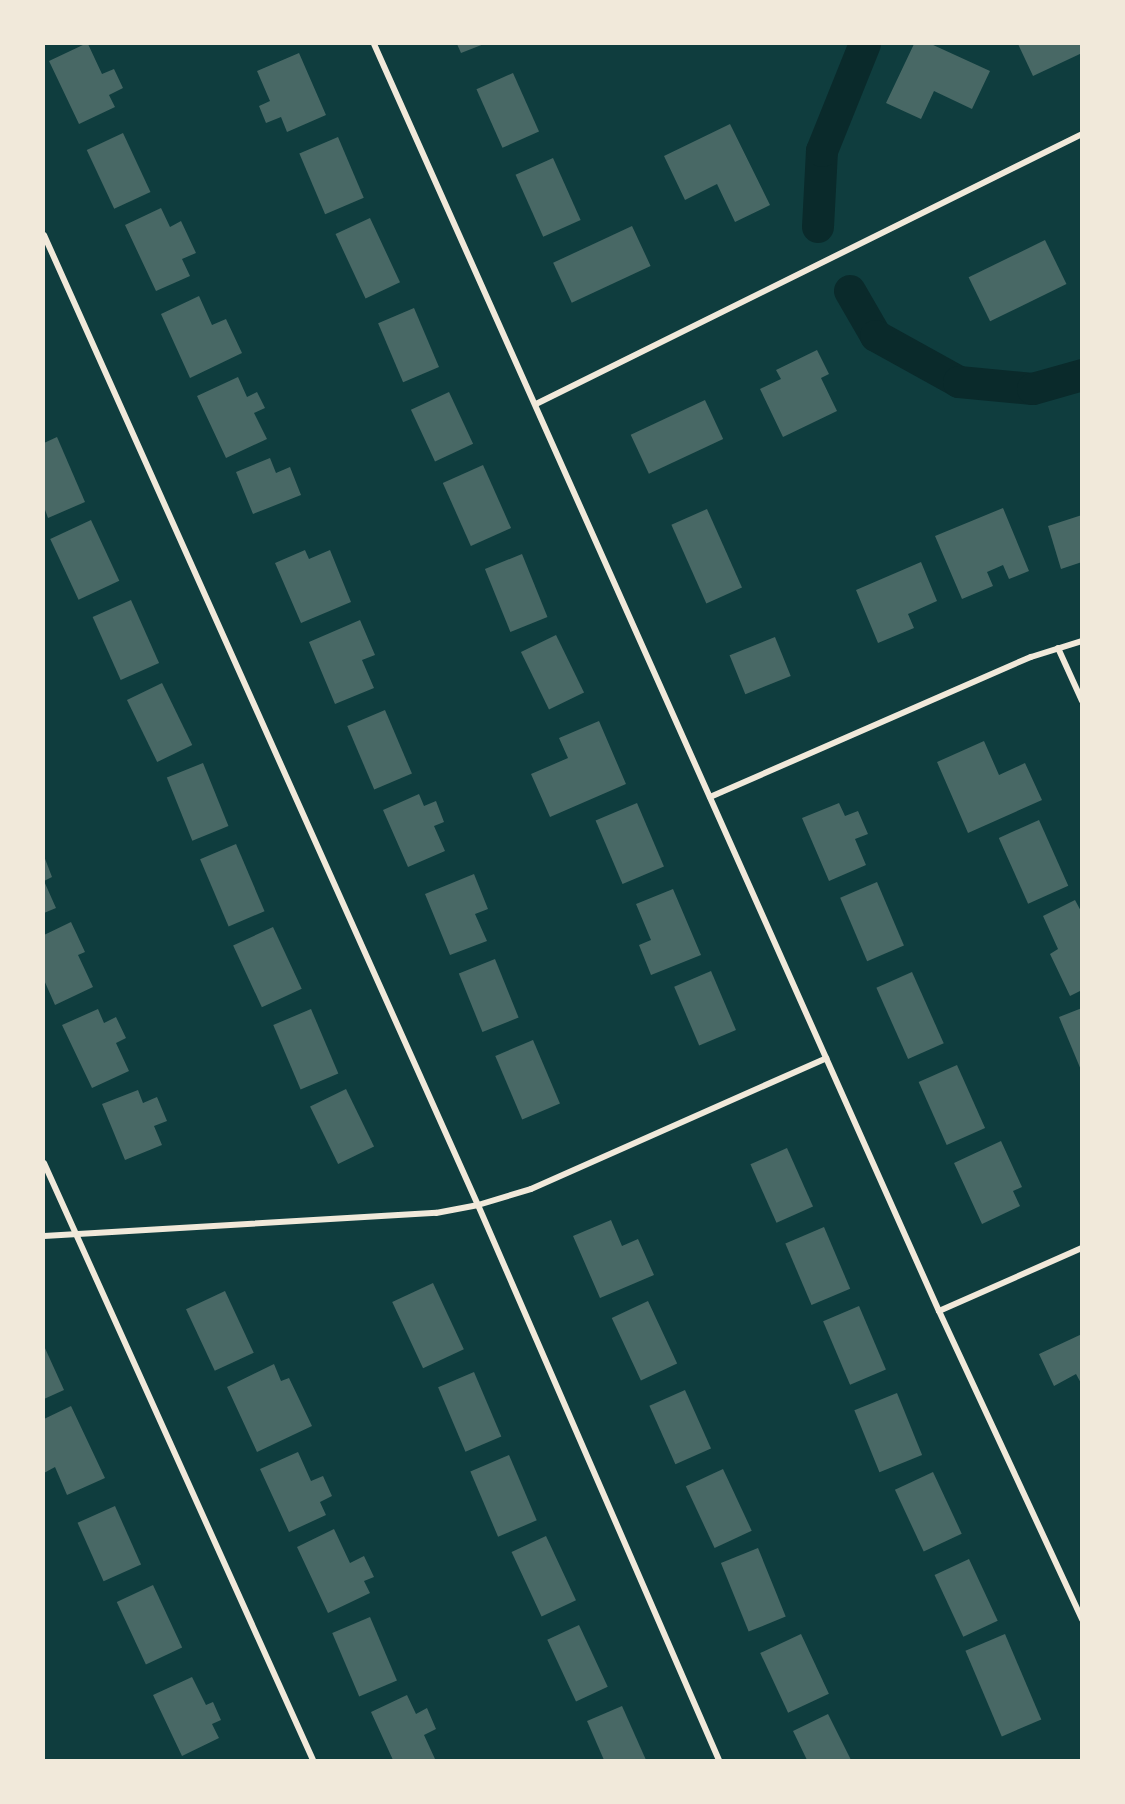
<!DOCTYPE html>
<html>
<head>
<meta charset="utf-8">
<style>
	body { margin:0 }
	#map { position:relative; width:1125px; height:1804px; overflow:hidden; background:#0f3d3e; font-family:"Space Grotesk",sans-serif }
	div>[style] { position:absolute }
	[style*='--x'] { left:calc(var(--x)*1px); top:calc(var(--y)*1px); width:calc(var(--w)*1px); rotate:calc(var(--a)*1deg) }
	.canal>* { height:32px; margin:-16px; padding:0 16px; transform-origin:16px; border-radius:16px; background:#0a2a2b }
	.building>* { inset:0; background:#486865; transform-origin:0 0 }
	.minor>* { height:6px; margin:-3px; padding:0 3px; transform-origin:3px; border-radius:3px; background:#f1e9da }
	span { translate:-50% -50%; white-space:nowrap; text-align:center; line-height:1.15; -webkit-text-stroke:6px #f1e9da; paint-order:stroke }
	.frame { position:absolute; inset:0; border:45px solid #f1e9da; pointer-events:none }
</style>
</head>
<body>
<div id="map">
	<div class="canal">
		<i style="--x:818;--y:227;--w:76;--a:-87"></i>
		<i style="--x:822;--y:151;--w:115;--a:-68.1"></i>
		<i style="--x:850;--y:291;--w:52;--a:60"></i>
		<i style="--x:876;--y:336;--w:95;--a:29"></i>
		<i style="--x:959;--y:382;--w:74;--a:5.4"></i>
		<i style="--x:1033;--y:389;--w:51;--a:-15.9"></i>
	</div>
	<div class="building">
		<i style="clip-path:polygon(85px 44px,88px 44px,102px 74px,114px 69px,123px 88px,109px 95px,115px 107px,79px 124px,49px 61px)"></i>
		<i style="clip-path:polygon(457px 44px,484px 44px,461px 53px)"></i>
		<i style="clip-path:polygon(914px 44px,931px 44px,990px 71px,972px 109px,934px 91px,921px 119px,886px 103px)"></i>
		<i style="clip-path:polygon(1018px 44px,1082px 44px,1082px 53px,1033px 76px)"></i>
		<i style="clip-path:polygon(299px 53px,326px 115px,287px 132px,281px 117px,266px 123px,259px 106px,270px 101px,257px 71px)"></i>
		<i style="left:513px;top:73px;width:64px;height:40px;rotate:66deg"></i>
		<i style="clip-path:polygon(730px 124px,770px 205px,735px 222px,717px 184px,685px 200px,664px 156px)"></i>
		<i style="left:123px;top:133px;width:65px;height:40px;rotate:65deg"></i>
		<i style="left:338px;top:137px;width:66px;height:42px;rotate:67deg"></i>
		<i style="left:553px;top:158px;width:68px;height:41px;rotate:66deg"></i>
		<i style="clip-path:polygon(161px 208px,170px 227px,181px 221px,196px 253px,182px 259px,190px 276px,156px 291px,125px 225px)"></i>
		<i style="left:370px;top:218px;width:71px;height:38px;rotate:65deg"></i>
		<i style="left:632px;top:226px;width:44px;height:87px;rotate:65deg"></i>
		<i style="left:1045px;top:240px;width:49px;height:85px;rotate:64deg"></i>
		<i style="clip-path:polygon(199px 296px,212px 325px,226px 319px,242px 353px,190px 378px,161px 314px)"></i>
		<i style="left:414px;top:308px;width:64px;height:39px;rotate:67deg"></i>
		<i style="clip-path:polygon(817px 350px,829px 374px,821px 378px,837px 411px,783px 437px,760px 389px,781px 379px,776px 370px)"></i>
		<i style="clip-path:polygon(238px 377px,247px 397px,257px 392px,265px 408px,254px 413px,267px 439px,226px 458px,197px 396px)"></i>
		<i style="left:449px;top:392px;width:57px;height:42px;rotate:65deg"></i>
		<i style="left:705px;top:400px;width:43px;height:82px;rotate:65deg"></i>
		<i style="clip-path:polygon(57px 437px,85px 502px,48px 518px,44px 507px,44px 443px)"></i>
		<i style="clip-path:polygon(270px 458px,276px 473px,290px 467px,301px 495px,253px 514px,236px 472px)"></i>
		<i style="left:483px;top:465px;width:69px;height:44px;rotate:66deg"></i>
		<i style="clip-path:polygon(1003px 508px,1029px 571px,1009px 579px,1003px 565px,987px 572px,993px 586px,962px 599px,935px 536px)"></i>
		<i style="left:707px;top:509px;width:86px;height:39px;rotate:66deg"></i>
		<i style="clip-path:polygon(1082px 515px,1082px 562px,1061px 569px,1048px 526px)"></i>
		<i style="left:91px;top:520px;width:67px;height:45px;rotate:65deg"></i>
		<i style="clip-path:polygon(305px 550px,309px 559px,330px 550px,351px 602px,301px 623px,275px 563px)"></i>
		<i style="left:522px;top:554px;width:68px;height:40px;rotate:68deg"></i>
		<i style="clip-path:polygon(921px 562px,937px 601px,908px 614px,914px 628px,878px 643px,856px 590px)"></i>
		<i style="left:131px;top:600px;width:69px;height:42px;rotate:66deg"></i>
		<i style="clip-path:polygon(360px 620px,375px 655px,362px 660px,374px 688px,335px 704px,309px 642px)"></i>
		<i style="left:556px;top:635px;width:64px;height:39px;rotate:64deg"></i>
		<i style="left:775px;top:637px;width:42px;height:49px;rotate:68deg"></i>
		<i style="left:162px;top:683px;width:69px;height:39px;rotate:64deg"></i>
		<i style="left:385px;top:710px;width:69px;height:41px;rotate:67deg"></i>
		<i style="clip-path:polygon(599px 721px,626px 784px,550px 817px,531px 774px,568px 758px,559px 738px)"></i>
		<i style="clip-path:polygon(984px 741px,999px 775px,1025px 763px,1042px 800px,968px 833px,937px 762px)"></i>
		<i style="left:203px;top:763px;width:68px;height:39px;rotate:68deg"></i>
		<i style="clip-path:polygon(419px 794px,424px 806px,436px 801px,444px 822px,434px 826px,445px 851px,408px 867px,383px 810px)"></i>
		<i style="left:637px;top:803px;width:69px;height:45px;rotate:67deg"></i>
		<i style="clip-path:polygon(839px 803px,845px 816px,858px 811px,868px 834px,855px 839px,866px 865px,829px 881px,802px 818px)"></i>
		<i style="left:1039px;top:820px;width:72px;height:44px;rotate:66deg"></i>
		<i style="left:236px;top:844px;width:73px;height:39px;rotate:67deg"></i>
		<i style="clip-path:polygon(44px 856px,52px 877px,44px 881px,56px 908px,44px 913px)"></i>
		<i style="clip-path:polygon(474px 874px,488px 909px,475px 914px,487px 941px,450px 955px,425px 894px)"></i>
		<i style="left:877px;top:882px;width:69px;height:40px;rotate:67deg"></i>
		<i style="clip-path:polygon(673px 889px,701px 955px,651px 975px,639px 945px,651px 940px,636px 904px)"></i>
		<i style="clip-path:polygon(1075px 900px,1082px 913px,1082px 990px,1070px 996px,1050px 954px,1058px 949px,1043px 916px)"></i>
		<i style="clip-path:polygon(71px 922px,85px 952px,78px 955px,93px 987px,55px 1005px,44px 980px,44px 935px)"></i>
		<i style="left:273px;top:927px;width:68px;height:44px;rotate:65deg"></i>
		<i style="left:495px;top:959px;width:63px;height:39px;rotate:68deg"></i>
		<i style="left:711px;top:971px;width:64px;height:40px;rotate:67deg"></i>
		<i style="left:912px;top:972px;width:78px;height:39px;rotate:66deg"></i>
		<i style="clip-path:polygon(1082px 1008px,1082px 1070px,1081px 1070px,1059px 1017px)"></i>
		<i style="clip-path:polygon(98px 1009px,104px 1023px,116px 1017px,126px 1038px,116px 1043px,129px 1071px,92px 1088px,62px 1025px)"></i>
		<i style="left:311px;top:1009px;width:70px;height:41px;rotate:67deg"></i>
		<i style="left:533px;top:1040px;width:69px;height:41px;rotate:67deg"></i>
		<i style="left:957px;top:1065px;width:69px;height:42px;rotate:66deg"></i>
		<i style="left:346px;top:1089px;width:64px;height:40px;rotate:64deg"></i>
		<i style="clip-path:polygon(138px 1090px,143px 1103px,157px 1097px,167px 1121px,154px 1126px,162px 1145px,125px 1160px,102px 1104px)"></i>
		<i style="clip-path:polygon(1001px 1141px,1022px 1187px,1013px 1191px,1020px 1206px,982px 1224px,954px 1163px)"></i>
		<i style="left:787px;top:1148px;width:64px;height:40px;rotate:66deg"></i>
		<i style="clip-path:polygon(611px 1220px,622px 1246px,638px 1239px,654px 1275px,600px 1298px,573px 1236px)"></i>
		<i style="left:824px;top:1227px;width:67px;height:42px;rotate:67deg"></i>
		<i style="left:433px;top:1283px;width:73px;height:45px;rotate:65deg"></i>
		<i style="left:225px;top:1291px;width:68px;height:43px;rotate:65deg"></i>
		<i style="left:648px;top:1301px;width:69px;height:40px;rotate:65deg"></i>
		<i style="left:859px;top:1306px;width:69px;height:39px;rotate:67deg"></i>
		<i style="clip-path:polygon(1082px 1334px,1082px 1385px,1076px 1374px,1054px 1386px,1039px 1354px)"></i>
		<i style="clip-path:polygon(44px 1346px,64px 1390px,44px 1399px)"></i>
		<i style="clip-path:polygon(274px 1364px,281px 1381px,289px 1378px,312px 1426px,257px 1452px,227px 1387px)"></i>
		<i style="left:474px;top:1372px;width:70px;height:39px;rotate:67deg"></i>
		<i style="left:685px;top:1390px;width:64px;height:39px;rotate:66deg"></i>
		<i style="left:897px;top:1393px;width:67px;height:46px;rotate:68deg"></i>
		<i style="clip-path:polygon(71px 1406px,105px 1478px,67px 1495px,55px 1467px,44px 1473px,44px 1419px)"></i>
		<i style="clip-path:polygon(298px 1452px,311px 1481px,323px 1476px,332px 1496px,320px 1502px,326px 1515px,289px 1532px,260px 1469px)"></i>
		<i style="left:509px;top:1455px;width:71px;height:42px;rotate:67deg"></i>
		<i style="left:723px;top:1469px;width:68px;height:41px;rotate:65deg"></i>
		<i style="left:933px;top:1472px;width:68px;height:42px;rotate:65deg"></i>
		<i style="left:115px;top:1506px;width:64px;height:41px;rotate:66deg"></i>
		<i style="clip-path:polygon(334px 1529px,350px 1563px,364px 1556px,374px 1577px,364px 1581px,370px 1593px,328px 1613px,297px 1547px)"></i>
		<i style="left:546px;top:1536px;width:71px;height:38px;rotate:65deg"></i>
		<i style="left:758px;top:1548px;width:74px;height:40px;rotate:68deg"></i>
		<i style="left:969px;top:1559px;width:68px;height:38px;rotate:65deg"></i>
		<i style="left:153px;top:1585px;width:69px;height:40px;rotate:65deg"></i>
		<i style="left:370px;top:1617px;width:69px;height:41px;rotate:67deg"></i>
		<i style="left:579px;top:1625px;width:68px;height:35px;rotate:65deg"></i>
		<i style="left:801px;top:1634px;width:66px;height:45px;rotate:65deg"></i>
		<i style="left:1005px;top:1634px;width:93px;height:43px;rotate:67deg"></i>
		<i style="clip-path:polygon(192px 1677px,206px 1705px,213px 1702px,221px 1720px,212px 1724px,219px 1738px,182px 1756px,153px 1695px)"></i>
		<i style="clip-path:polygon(407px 1695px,416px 1714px,427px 1708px,436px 1729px,424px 1735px,435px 1759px,431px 1760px,393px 1760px,371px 1712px)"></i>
		<i style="clip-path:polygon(622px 1706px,646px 1760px,604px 1760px,587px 1721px)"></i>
		<i style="clip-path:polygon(828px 1714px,851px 1760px,807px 1760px,793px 1731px)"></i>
	</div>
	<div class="minor">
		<i style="--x:374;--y:44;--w:1387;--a:65.97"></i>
		<i style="--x:939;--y:1311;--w:340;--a:65.1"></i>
		<i style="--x:44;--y:235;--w:1063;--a:65.9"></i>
		<i style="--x:478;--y:1205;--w:605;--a:66.53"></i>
		<i style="--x:536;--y:404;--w:609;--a:-26.31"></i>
		<i style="--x:1058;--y:648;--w:58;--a:65.6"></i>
		<i style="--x:710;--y:797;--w:350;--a:-23.6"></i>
		<i style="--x:1031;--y:657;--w:53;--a:-17.4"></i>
		<i style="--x:44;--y:1163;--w:655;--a:65.74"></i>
		<i style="--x:44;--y:1236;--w:393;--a:-3.4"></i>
		<i style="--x:436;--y:1213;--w:43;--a:-10.8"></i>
		<i style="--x:478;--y:1205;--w:55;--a:-16.8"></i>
		<i style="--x:531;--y:1189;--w:323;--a:-23.9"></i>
		<i style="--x:939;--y:1311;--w:156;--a:-23.8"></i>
	</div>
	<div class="frame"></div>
</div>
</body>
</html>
